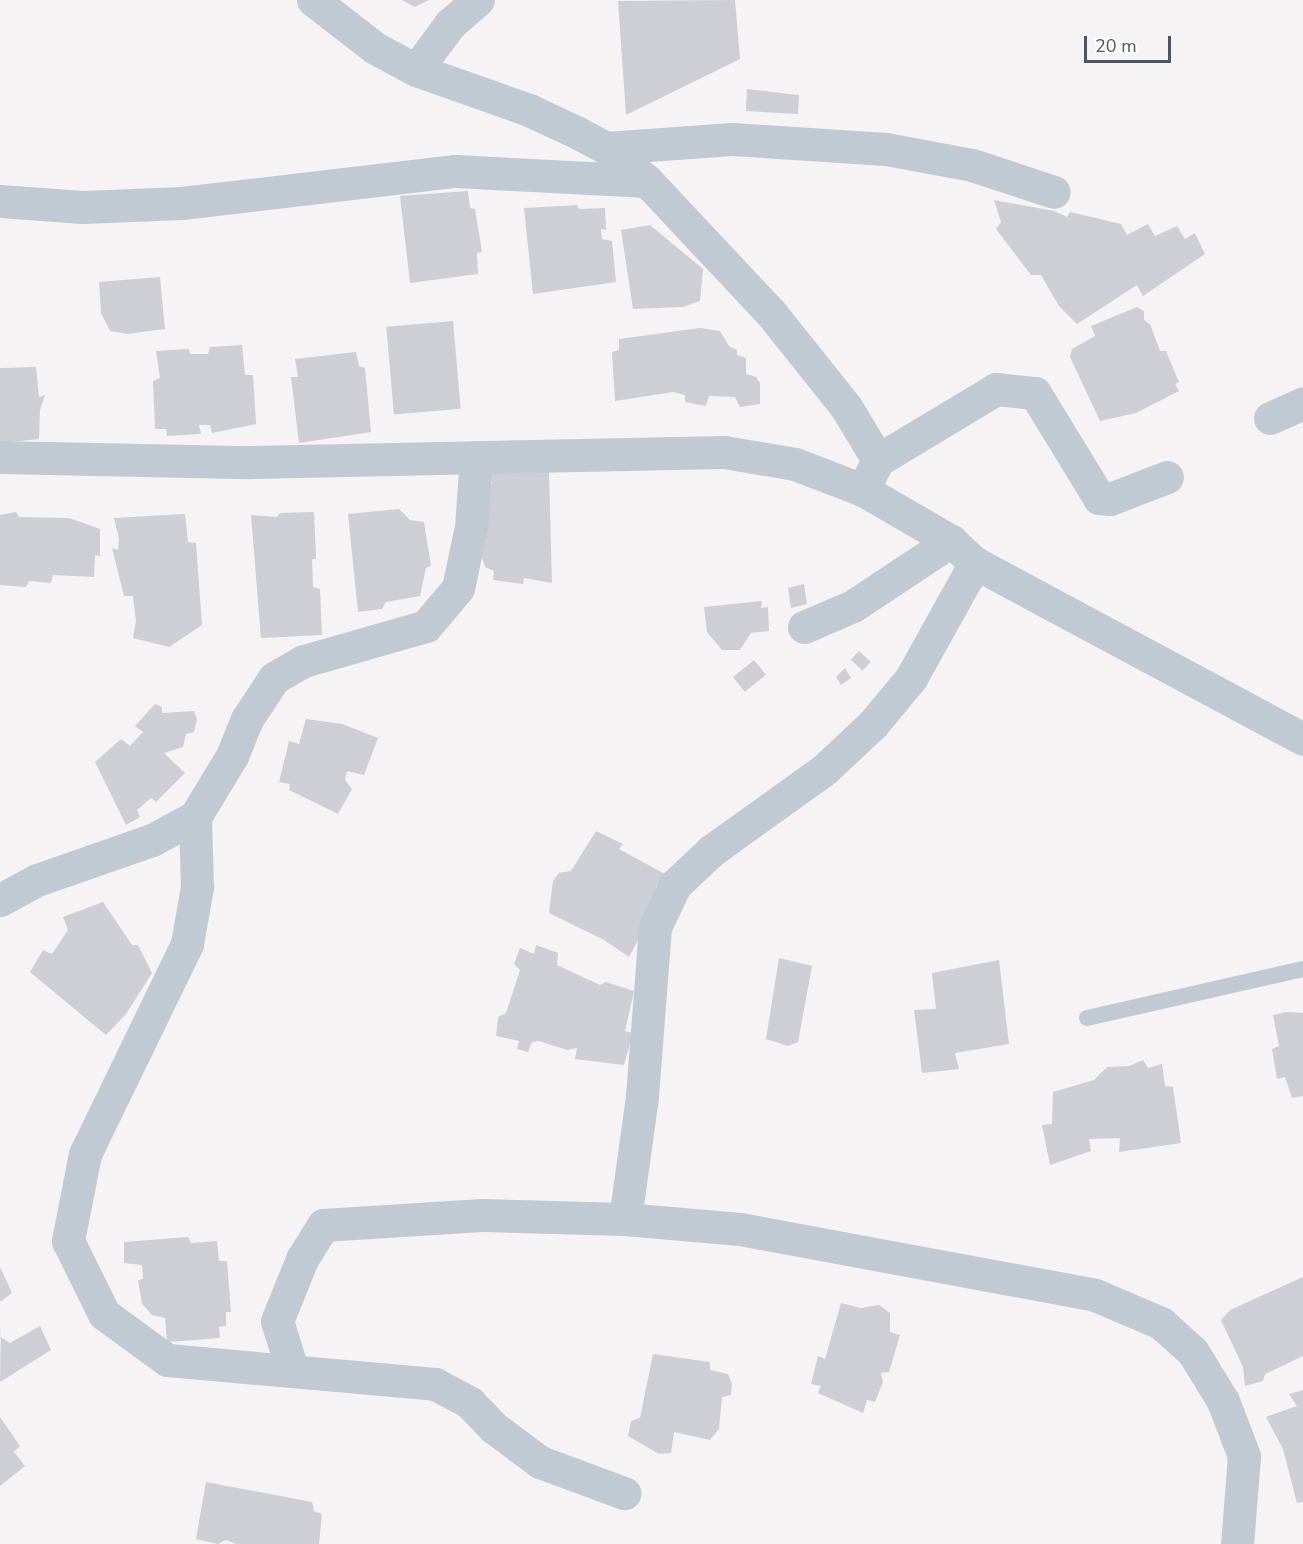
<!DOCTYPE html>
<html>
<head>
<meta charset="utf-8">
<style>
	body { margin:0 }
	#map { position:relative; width:1303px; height:1544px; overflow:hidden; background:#f5f3f3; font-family:"Nunito Sans",sans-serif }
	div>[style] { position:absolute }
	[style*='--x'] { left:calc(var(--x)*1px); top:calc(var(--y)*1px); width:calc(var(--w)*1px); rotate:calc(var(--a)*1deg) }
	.building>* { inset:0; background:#cdcfd5; transform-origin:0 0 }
	.lane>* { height:16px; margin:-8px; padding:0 8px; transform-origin:8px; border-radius:8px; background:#c1cad2 }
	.street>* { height:33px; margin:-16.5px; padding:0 16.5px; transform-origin:16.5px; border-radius:16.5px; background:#c1cad2 }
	span { translate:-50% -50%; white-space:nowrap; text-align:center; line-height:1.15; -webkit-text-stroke:5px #fff; paint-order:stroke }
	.scale { position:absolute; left:1084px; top:36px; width:87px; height:27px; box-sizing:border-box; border:3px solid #4a5661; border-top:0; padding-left:8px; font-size:18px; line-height:21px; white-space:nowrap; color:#4a5661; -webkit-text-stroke:4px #fff; paint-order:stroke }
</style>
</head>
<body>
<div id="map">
	<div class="building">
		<i style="clip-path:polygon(402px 0,429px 0,415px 7px)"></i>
		<i style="clip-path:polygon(735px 0,740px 59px,626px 115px,618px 1px)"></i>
		<i style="clip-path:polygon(747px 89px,799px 95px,798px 114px,746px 111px)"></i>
		<i style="clip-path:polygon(468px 191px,470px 208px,475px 209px,482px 252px,477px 253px,478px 274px,410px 283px,400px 196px)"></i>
		<i style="clip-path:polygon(994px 200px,1054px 211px,1067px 217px,1070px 212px,1121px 224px,1127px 235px,1148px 224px,1155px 236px,1177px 226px,1185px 239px,1195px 233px,1205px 254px,1143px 296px,1137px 285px,1077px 324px,1059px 306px,1041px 275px,1031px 275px,996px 229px,1001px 222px)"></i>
		<i style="clip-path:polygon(577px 205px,579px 209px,605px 208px,606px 230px,601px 229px,602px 239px,612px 241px,616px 282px,533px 294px,524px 208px)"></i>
		<i style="clip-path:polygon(650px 225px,703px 269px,700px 301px,683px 307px,633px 309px,621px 230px)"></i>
		<i style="clip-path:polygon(160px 277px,165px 329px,127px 334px,110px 331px,101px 313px,99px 282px)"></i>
		<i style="clip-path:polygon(1137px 307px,1144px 311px,1144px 320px,1150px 324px,1160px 351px,1166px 351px,1179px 382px,1175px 384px,1179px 391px,1136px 413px,1100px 421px,1070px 357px,1072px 349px,1095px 336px,1091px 326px)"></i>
		<i style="left:453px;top:321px;width:88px;height:67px;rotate:85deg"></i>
		<i style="clip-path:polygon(700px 328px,720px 331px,729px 346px,737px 350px,737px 355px,746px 358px,746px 374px,756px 377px,760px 383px,760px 404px,740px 407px,735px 397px,709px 396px,706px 406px,685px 402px,685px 395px,673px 392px,615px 401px,612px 352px,619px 350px,619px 339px)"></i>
		<i style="clip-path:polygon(242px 345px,245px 375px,253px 375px,256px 424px,212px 433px,210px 425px,199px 425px,201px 434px,167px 436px,166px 429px,155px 429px,153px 381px,160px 378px,156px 351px,189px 349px,190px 354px,208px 354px,210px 347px)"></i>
		<i style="clip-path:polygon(356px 352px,359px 366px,365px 368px,371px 432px,299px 443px,291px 377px,298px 377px,295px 359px)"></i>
		<i style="clip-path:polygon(36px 367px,39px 397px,45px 395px,40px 410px,39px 439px,0 443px,0 368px)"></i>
		<i style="clip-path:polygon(549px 472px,552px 583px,524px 578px,523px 584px,493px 580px,494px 571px,485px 567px,480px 552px,486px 540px,484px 485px,492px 484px,490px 473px)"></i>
		<i style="clip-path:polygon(399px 509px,410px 520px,424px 522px,431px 566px,426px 568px,420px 596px,386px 602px,382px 609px,358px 612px,348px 514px)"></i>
		<i style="clip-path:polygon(16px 512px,19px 517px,69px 518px,100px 529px,100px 556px,95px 555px,94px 577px,53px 575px,51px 583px,29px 581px,26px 587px,0 585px,0 515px)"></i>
		<i style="clip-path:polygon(314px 512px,316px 559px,312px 559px,313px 587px,320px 589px,322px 635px,261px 638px,251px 515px,277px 517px,280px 513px)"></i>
		<i style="clip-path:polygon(185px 514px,188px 542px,196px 543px,202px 625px,169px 647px,133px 638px,136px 621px,133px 596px,124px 596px,112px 548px,118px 550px,119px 539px,114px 518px)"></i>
		<i style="clip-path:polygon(804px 584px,807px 604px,791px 608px,788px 588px)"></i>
		<i style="clip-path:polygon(762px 601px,761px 608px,768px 607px,769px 631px,751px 633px,740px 650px,722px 650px,707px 632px,704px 607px)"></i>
		<i style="left:859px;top:651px;width:16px;height:12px;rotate:43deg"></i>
		<i style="left:754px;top:660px;width:19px;height:27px;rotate:51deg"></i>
		<i style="clip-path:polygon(845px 668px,851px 678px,841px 685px,836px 677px)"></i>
		<i style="clip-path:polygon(155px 704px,162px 707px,162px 713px,194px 711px,197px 719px,194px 732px,186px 734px,183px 747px,164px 753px,185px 773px,156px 802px,151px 798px,137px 810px,140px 817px,126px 825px,95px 762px,121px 739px,130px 746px,143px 732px,135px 726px)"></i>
		<i style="clip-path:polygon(306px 719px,342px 724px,378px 738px,364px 775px,347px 771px,345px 780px,352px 789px,338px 814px,289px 790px,290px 784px,279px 782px,289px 741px,299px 744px)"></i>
		<i style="clip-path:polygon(596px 831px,623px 844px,619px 849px,665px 874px,664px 886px,657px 885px,647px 923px,629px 957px,604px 940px,549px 913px,553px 881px,559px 873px,571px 871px)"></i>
		<i style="clip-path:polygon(103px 902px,132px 945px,138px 945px,152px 973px,126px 1014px,106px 1035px,30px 972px,43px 950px,52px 954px,68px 930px,63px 917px)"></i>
		<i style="clip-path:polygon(536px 945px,558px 953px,557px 965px,600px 985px,606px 982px,634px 991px,625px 1031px,633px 1033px,624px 1065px,575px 1059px,577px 1048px,567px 1050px,539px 1041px,532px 1042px,528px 1052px,517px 1049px,519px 1041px,496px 1036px,498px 1017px,506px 1013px,520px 970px,514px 964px,520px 948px,534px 954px)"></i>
		<i style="clip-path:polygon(779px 958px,812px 966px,798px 1042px,788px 1046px,766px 1039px)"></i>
		<i style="clip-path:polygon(999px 960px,1009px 1044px,955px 1053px,959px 1069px,922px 1073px,914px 1010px,936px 1009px,932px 973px)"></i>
		<i style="clip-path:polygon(1286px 1012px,1303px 1013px,1303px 1096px,1292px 1098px,1285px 1077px,1277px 1079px,1272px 1049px,1279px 1046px,1273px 1015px)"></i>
		<i style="clip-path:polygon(1143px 1060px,1148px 1068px,1162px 1064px,1165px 1086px,1173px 1087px,1181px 1143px,1119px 1152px,1120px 1138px,1089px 1139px,1091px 1151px,1050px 1165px,1042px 1125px,1052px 1124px,1053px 1092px,1094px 1080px,1107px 1067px,1129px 1066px)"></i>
		<i style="clip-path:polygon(188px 1237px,191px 1243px,217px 1241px,219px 1261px,227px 1261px,231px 1312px,226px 1312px,226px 1326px,219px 1327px,220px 1338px,167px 1342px,165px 1318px,152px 1315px,142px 1304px,138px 1280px,143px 1279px,142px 1265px,124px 1263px,124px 1242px)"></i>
		<i style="clip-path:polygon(0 1267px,12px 1293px,0 1302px)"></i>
		<i style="clip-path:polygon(1303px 1277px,1303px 1356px,1265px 1374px,1263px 1381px,1245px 1386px,1243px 1367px,1221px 1320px,1230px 1310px)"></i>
		<i style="clip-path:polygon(841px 1303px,861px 1308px,879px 1305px,890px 1313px,890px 1332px,900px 1335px,889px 1372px,881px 1373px,883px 1382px,875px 1402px,867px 1400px,863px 1413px,818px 1393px,821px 1386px,811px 1384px,818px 1356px,825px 1359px)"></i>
		<i style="clip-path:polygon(1px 1321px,1px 1337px,10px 1343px,40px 1326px,51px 1350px,0 1382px)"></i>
		<i style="clip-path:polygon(653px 1354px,710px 1362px,710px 1370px,728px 1374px,732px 1384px,731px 1395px,722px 1397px,719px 1429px,710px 1440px,674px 1432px,671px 1453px,659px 1454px,628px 1436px,631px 1421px,640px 1418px)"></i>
		<i style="clip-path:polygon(1303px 1390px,1303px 1502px,1297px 1503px,1283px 1449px,1266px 1417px,1297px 1406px,1289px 1394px)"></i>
		<i style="clip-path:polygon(0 1417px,20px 1446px,14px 1452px,25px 1466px,0 1486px)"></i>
		<i style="clip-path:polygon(206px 1482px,312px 1502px,314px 1511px,322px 1514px,319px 1544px,236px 1544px,226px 1540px,218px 1544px,196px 1539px)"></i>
	</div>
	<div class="lane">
		<i style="--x:1087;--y:1018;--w:221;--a:-12.8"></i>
	</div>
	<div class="street">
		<i style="--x:313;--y:0;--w:78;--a:37.7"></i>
		<i style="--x:375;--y:48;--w:47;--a:28.2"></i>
		<i style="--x:416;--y:70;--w:120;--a:19.5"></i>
		<i style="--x:529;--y:110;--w:54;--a:25.1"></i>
		<i style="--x:578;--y:133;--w:32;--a:28"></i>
		<i style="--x:606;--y:148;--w:53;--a:38.8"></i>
		<i style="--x:647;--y:181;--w:181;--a:46.8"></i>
		<i style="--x:771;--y:313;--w:120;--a:51.4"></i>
		<i style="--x:846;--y:407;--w:62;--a:58.9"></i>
		<i style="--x:878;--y:460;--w:34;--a:117"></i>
		<i style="--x:416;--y:70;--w:57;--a:-53.5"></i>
		<i style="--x:450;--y:24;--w:37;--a:-41"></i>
		<i style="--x:606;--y:148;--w:126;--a:-4.1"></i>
		<i style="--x:732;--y:139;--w:154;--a:3.7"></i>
		<i style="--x:886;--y:149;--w:87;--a:10.5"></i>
		<i style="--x:972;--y:165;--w:86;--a:18.2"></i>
		<i style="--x:0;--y:201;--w:83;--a:4.1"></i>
		<i style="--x:83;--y:207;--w:99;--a:-2.3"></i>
		<i style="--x:182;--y:203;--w:275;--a:-6.7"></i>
		<i style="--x:455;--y:171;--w:192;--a:3"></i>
		<i style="--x:1270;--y:418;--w:36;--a:-24"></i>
		<i style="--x:0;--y:457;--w:249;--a:1.2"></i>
		<i style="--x:249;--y:462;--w:475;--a:-1.2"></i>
		<i style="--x:724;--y:452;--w:72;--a:9.6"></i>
		<i style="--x:795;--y:464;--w:73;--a:20.9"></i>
		<i style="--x:863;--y:490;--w:102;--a:30.1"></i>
		<i style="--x:951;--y:541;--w:33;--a:43"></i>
		<i style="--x:975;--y:563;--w:372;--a:28.2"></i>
		<i style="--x:878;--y:460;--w:138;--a:-31"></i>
		<i style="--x:996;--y:389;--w:39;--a:6"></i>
		<i style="--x:1035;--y:393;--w:123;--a:58.6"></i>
		<i style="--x:1099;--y:498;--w:11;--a:5"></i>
		<i style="--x:1110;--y:499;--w:61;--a:-21.1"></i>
		<i style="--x:804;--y:627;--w:53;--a:-23.2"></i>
		<i style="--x:853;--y:606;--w:118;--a:-33.6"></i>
		<i style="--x:195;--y:817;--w:70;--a:88.4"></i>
		<i style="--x:197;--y:887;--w:58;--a:100"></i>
		<i style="--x:187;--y:944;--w:233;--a:115.9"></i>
		<i style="--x:85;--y:1154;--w:89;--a:101.1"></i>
		<i style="--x:68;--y:1241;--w:81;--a:63.7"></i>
		<i style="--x:104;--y:1314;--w:78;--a:36.1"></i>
		<i style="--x:167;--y:1360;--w:269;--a:5.1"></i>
		<i style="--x:435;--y:1384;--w:40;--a:28"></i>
		<i style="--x:470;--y:1403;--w:33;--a:46"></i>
		<i style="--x:493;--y:1427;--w:59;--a:36.7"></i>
		<i style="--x:540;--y:1462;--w:90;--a:20.3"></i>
		<i style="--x:0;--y:900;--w:42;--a:-28.4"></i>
		<i style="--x:37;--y:880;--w:122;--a:-19.2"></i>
		<i style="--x:152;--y:840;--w:49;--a:-28.1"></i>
		<i style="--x:195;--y:817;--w:71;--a:-58.8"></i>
		<i style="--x:232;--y:756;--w:40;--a:-68"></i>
		<i style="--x:247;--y:719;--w:49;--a:-56.6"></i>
		<i style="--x:274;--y:678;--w:34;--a:-30"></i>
		<i style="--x:304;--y:661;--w:127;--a:-16"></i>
		<i style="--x:426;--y:626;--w:50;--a:-49.9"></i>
		<i style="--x:458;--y:588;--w:62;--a:-78"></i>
		<i style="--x:471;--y:527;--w:70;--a:-85.9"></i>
		<i style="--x:625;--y:1219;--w:124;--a:-82.1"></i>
		<i style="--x:642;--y:1096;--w:169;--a:-85.6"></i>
		<i style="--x:655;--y:927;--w:47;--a:-64.5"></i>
		<i style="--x:675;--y:885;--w:50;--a:-43.4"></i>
		<i style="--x:711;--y:851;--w:140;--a:-35.7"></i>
		<i style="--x:825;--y:769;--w:66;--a:-43.2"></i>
		<i style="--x:873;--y:724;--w:60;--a:-50.4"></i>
		<i style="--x:911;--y:678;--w:132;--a:-60.9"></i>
		<i style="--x:292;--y:1369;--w:50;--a:-107.4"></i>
		<i style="--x:277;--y:1321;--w:67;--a:-68"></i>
		<i style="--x:302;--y:1259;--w:40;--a:-58"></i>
		<i style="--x:323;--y:1225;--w:159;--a:-3.6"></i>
		<i style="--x:482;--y:1215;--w:143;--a:1.6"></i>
		<i style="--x:625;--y:1219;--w:115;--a:5"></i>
		<i style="--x:740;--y:1229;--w:361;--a:10.5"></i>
		<i style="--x:1095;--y:1295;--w:72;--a:23"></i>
		<i style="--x:1161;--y:1323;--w:43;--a:42.2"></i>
		<i style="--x:1193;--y:1352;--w:57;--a:58.5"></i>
		<i style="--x:1223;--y:1401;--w:59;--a:69.1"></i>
		<i style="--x:1244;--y:1456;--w:88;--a:94.5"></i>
	</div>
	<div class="scale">20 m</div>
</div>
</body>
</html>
